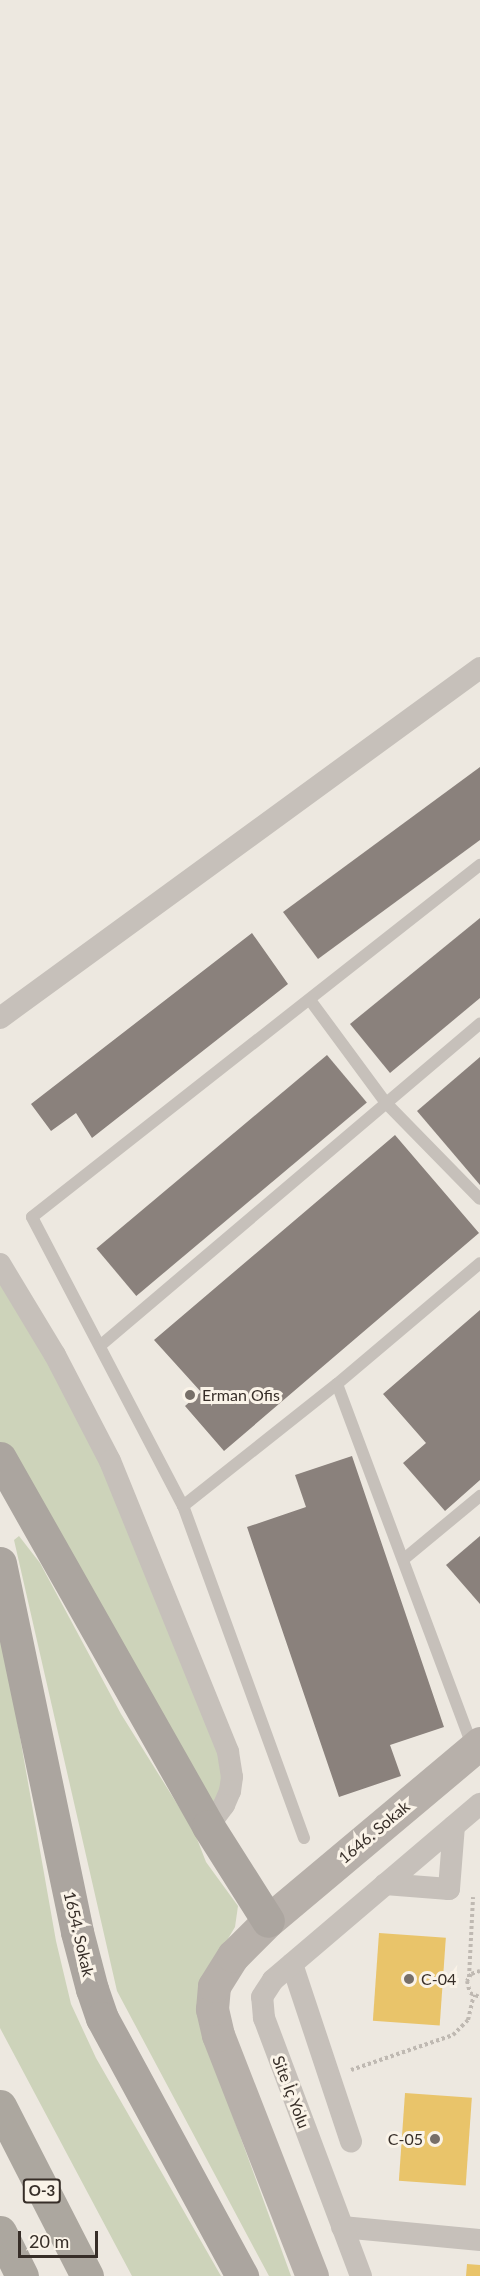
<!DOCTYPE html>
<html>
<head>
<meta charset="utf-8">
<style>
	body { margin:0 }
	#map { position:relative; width:480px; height:2276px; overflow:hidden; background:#ede8e0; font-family:Lato,sans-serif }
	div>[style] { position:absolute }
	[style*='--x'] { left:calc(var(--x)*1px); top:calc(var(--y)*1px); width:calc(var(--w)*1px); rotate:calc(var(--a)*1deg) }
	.green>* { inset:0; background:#cdd3ba }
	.homes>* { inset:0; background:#e9c46a; transform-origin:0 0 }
	.industry>* { inset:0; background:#8a817c; transform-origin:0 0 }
	.path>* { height:4px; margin-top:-2px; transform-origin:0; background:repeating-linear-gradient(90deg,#bfb9b2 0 3px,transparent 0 6px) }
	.lane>* { height:12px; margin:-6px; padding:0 6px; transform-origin:6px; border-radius:6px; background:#c6c0ba }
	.street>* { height:22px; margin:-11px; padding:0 11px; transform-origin:11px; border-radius:11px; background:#c6c0ba }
	.secondary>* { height:33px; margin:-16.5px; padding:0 16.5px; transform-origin:16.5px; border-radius:16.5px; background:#b7b0aa }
	.primary>* { height:33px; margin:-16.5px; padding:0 16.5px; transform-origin:16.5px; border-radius:16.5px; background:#aba59f }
	.highway>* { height:33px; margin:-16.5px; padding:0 16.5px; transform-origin:16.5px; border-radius:16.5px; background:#aca79f }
	.dots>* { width:16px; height:16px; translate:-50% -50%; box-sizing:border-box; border:3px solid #faf3e8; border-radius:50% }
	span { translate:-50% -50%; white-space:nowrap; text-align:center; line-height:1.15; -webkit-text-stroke:6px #faf3e8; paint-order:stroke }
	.shield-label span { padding:2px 4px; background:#faf3e8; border:2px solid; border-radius:4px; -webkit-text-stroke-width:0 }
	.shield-label { font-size:15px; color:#372e28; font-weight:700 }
	.poi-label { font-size:16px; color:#372e28 }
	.left { translate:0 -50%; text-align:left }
	.right { translate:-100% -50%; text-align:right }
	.street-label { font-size:16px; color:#372e28 }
	.scale { position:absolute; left:18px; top:2231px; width:80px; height:27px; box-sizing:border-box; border:3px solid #372e28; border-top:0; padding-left:8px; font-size:18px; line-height:21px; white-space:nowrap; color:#372e28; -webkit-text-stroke:4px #faf3e8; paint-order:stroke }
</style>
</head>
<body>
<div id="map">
	<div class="green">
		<i style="clip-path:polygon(0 1264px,55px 1355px,231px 1765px,208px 1826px,0 1458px)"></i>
		<i style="clip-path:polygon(19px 1536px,40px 1563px,121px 1714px,194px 1831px,206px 1862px,238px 1906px,235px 1927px,226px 1942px,207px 2045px,291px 2276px,269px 2276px,117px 1991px,14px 1540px)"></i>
		<i style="clip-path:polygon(0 1624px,56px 1941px,71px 2004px,96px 2058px,221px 2276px,132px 2276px,0 2028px)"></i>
	</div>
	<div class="homes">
		<i style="left:379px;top:1933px;width:67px;height:88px;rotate:4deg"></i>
		<i style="left:405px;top:2093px;width:67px;height:88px;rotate:4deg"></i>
		<i style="clip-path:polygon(467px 2264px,480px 2265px,480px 2276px,466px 2276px)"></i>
	</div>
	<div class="industry">
		<i style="clip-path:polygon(480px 767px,480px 840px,318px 959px,283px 912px)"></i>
		<i style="clip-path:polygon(480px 918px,480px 998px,390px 1073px,350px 1024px)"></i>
		<i style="clip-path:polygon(252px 933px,288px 984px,92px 1138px,76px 1113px,51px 1131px,31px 1104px)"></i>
		<i style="left:327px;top:1055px;width:62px;height:301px;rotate:50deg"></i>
		<i style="clip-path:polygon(480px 1057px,480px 1185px,417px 1111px)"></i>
		<i style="clip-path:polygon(395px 1135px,479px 1233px,224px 1451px,185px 1406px,201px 1392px,154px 1340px)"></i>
		<i style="clip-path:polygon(480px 1310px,480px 1480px,445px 1511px,403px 1463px,426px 1443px,383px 1394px)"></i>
		<i style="clip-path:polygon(352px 1456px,444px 1727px,390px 1745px,401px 1776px,339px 1797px,247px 1527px,306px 1507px,295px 1475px)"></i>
		<i style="clip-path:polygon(480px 1536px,480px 1604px,446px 1565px)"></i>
	</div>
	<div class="path">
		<i style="--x:480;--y:1971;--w:9;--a:162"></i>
		<i style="--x:471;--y:1974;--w:8;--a:120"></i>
		<i style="--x:467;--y:1981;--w:12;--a:76"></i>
		<i style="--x:470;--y:1993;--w:11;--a:22"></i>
		<i style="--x:469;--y:1977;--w:80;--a:-87.1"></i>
		<i style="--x:351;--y:2070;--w:108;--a:-18.9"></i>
		<i style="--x:453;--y:2035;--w:21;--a:-45"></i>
		<i style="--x:468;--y:2020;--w:26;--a:-77"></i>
	</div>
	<div class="lane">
		<i style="--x:310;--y:1000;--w:128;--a:53.6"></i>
		<i style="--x:386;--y:1103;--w:134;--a:45.6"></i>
		<i style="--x:101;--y:1345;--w:497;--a:-40.3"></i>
		<i style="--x:337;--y:1384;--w:389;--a:69.5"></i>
		<i style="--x:183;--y:1506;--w:326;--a:-117.6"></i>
		<i style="--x:32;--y:1217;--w:570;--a:-38.16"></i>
		<i style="--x:404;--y:1559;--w:99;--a:-39.7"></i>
		<i style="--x:304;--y:1838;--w:353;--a:-110"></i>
		<i style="--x:183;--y:1506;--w:196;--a:-38.4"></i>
		<i style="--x:337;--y:1384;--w:187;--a:-40.2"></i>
	</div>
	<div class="street">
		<i style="--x:0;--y:1018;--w:594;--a:-36.1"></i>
		<i style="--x:0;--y:1264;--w:106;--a:58.9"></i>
		<i style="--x:55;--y:1355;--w:119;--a:62.6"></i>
		<i style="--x:110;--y:1461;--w:314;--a:67.9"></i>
		<i style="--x:228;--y:1752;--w:25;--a:81"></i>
		<i style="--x:232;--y:1777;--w:14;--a:98"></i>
		<i style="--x:230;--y:1791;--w:15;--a:113"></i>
		<i style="--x:224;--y:1805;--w:26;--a:127"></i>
		<i style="--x:385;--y:1884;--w:64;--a:4.5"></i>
		<i style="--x:449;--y:1889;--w:63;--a:-85.5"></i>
		<i style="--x:292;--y:1964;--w:187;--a:71.6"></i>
		<i style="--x:342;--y:2227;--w:139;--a:5.4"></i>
		<i style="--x:361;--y:2276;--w:276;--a:-110.6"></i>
		<i style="--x:264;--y:2018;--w:21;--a:-95"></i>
		<i style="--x:262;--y:1997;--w:20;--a:-57"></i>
		<i style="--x:273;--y:1980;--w:272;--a:-40.4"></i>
	</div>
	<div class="secondary">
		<i style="--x:312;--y:2276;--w:259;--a:-111.3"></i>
		<i style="--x:218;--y:2035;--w:27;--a:-103"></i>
		<i style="--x:212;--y:2009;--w:23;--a:-85"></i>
		<i style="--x:214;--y:1986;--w:36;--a:-58"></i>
		<i style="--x:233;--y:1956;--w:49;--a:-45"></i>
		<i style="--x:268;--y:1921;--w:277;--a:-40"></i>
	</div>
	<div class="primary">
		<i style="--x:0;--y:1458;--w:423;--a:60.5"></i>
		<i style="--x:208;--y:1826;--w:112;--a:57.7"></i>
		<i style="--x:0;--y:1563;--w:377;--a:78.2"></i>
		<i style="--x:77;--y:1932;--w:59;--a:75.3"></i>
		<i style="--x:92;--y:1989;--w:31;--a:71"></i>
		<i style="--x:102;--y:2018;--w:294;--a:61.5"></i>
	</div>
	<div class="highway">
		<i style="--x:0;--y:2106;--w:191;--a:62.9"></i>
		<i style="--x:0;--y:2232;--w:49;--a:63.4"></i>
	</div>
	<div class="dots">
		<i style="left:190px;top:1395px;background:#776f68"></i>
		<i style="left:409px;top:1979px;background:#776f68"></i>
		<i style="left:435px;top:2139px;background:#776f68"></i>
	</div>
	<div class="shield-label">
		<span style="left:42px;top:2191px">O-3</span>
	</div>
	<div class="poi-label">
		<span class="left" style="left:202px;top:1395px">Erman Ofis</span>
		<span class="left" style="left:421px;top:1979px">C-04</span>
		<span class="right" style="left:423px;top:2139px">C-05</span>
	</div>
	<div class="street-label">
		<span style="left:374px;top:1832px;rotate:-40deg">1646. Sokak</span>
		<span style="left:79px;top:1934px;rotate:77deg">1654. Sokak</span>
		<span style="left:291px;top:2092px;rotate:69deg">Site İç Yolu</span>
	</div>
	<div class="scale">20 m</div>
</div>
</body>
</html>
